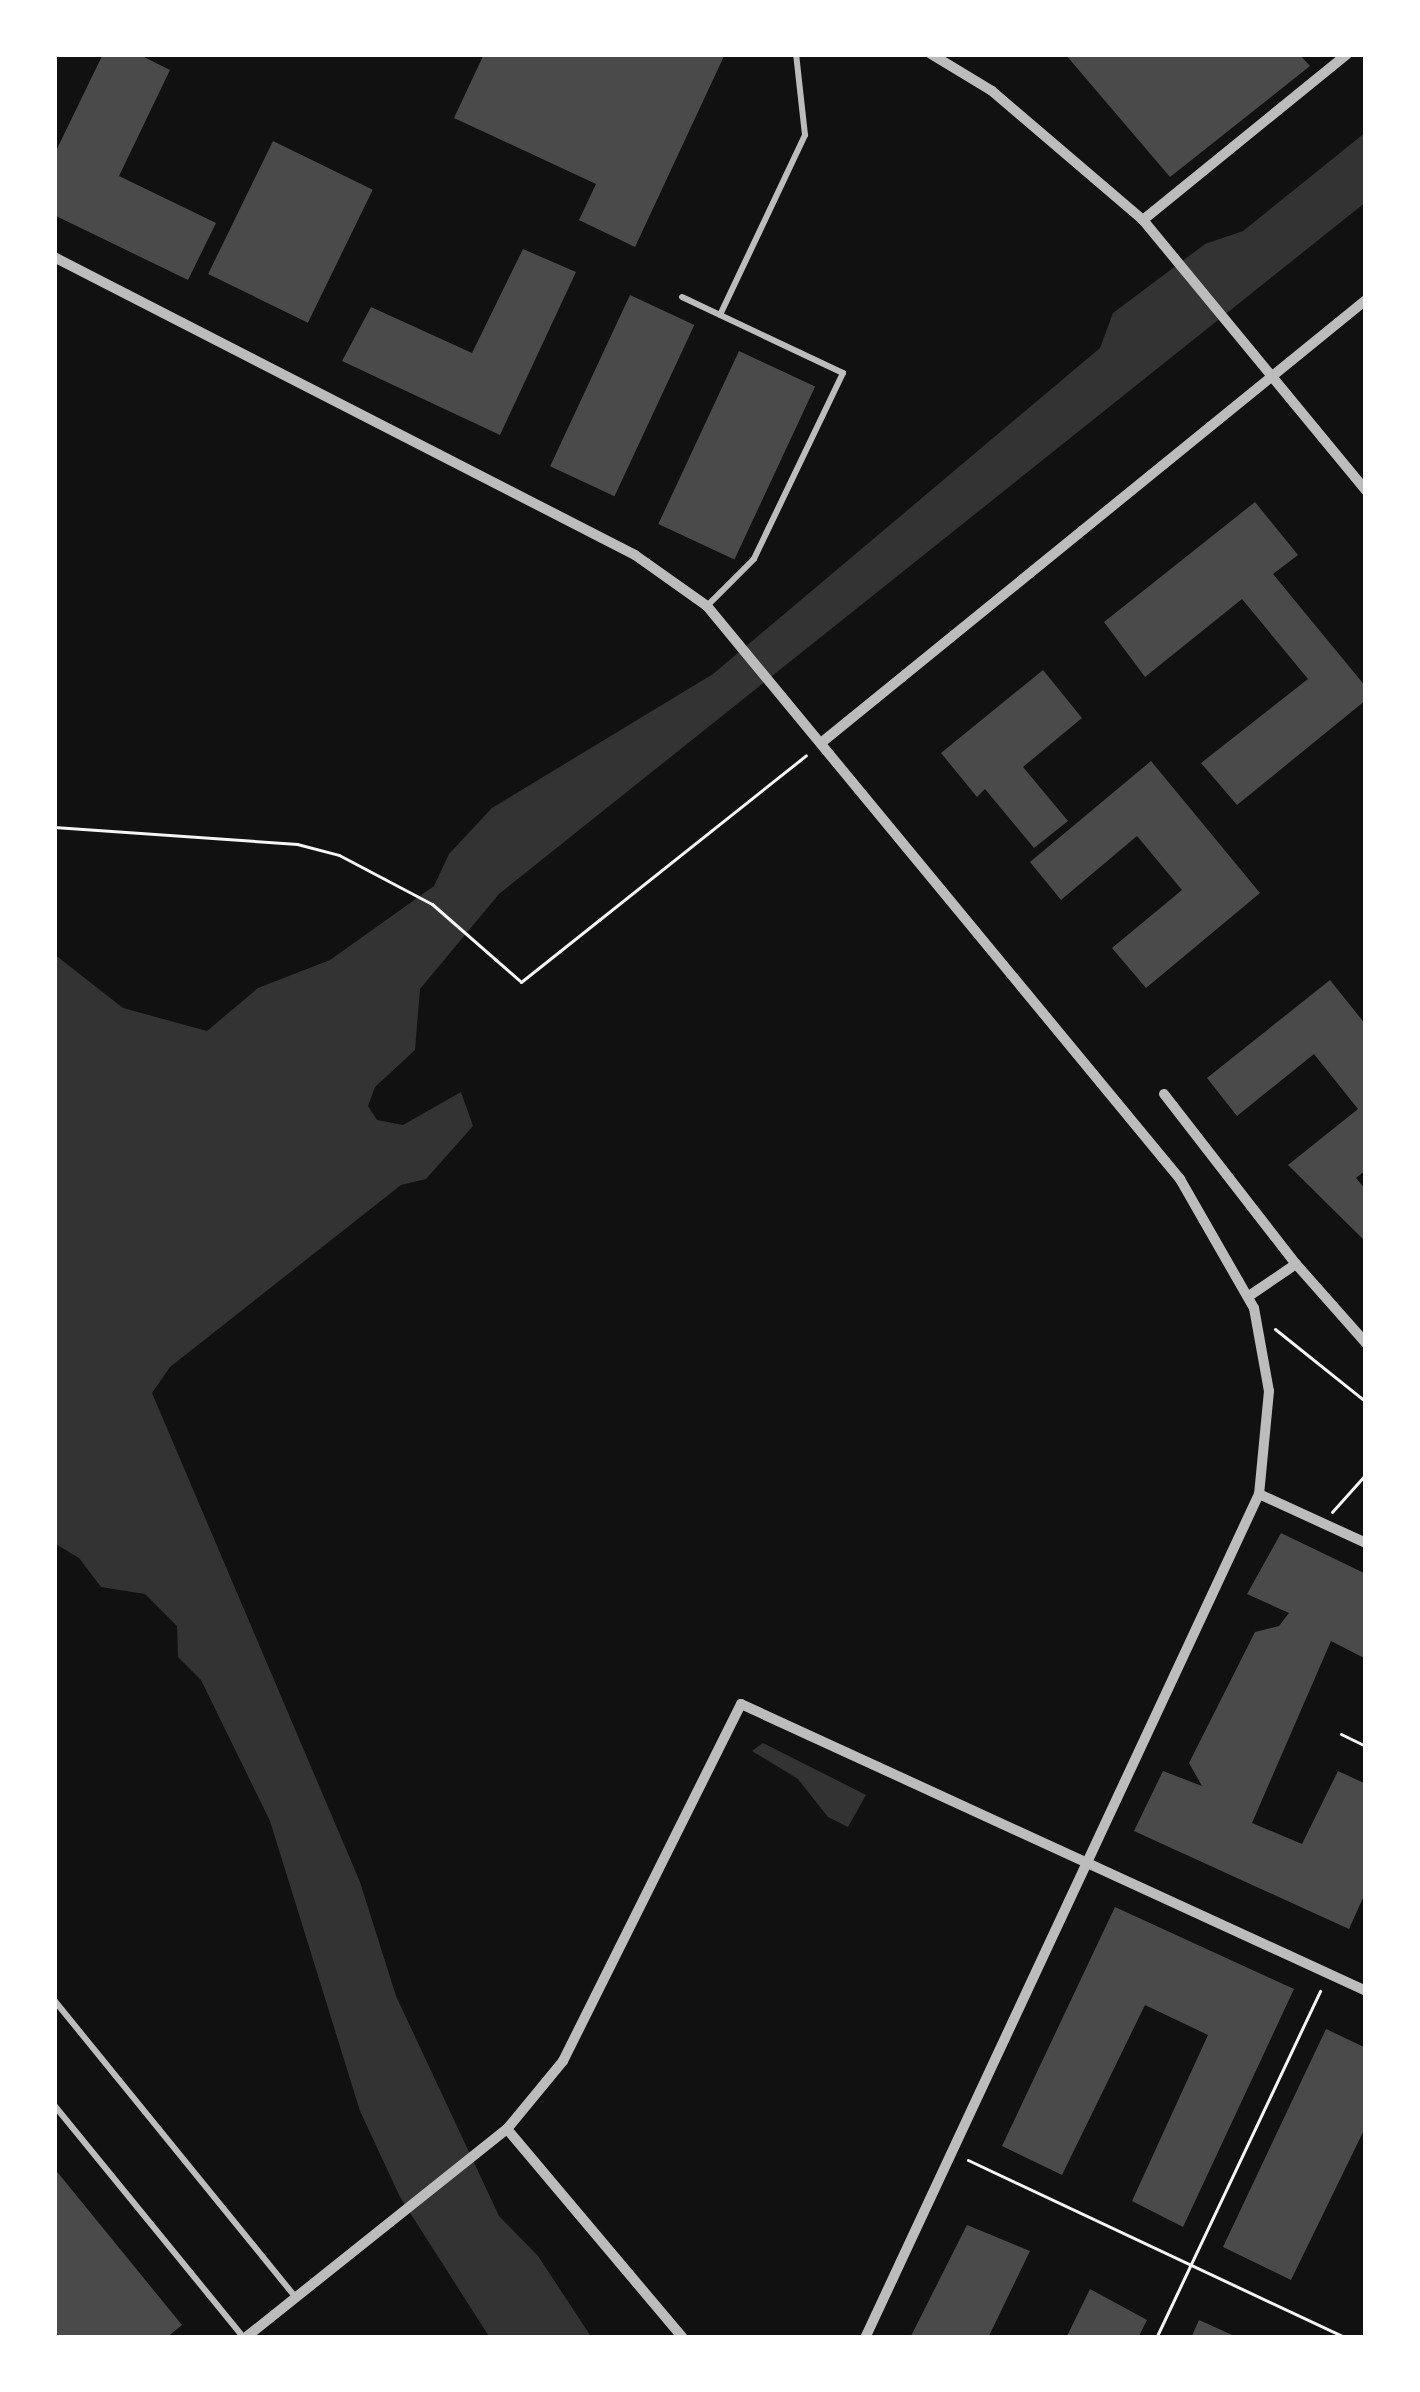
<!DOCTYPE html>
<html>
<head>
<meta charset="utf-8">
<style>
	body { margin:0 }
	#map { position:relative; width:1420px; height:2392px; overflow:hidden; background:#111; font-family:"DejaVu Sans",sans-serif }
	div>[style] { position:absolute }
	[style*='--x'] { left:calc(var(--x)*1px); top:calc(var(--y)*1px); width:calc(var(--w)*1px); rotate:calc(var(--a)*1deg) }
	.water>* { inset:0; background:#333 }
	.building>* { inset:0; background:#4a4a4a; transform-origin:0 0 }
	.path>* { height:3px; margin:-1.5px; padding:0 1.5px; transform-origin:1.5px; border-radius:1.5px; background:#f5f5f5 }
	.service>* { height:6px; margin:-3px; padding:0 3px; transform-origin:3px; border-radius:3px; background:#bcbcbc }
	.minor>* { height:10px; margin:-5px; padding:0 5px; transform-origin:5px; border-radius:5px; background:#bcbcbc }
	span { translate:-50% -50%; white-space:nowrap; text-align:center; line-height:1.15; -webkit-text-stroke:9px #fff; paint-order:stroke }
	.frame { position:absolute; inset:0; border:57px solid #fff; pointer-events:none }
</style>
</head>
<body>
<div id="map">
	<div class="water">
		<i style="clip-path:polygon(1366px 132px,1366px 202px,499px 894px,420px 989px,415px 1050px,375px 1087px,368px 1106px,377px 1120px,403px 1125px,461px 1092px,473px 1126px,426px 1179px,401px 1185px,170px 1367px,152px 1393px,360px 1882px,396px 1996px,499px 2216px,538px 2256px,592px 2338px,490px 2338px,400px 2197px,360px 2111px,270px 1821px,201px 1680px,178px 1657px,177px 1626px,145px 1594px,101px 1587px,79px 1558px,54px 1543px,54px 954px,123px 1008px,207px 1031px,258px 988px,330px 960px,434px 886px,449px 854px,492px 808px,713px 674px,1100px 348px,1113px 313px,1205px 244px,1243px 231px)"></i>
		<i style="clip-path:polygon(763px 1743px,866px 1795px,848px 1827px,828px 1817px,798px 1779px,752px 1751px)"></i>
	</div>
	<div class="building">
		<i style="clip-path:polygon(103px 54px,138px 54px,170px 70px,119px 176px,216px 223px,188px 280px,54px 215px,54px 155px)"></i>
		<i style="clip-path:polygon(484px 54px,725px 54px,635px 247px,579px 220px,596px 184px,454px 118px)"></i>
		<i style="clip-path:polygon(1065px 54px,1299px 54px,1310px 66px,1170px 177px)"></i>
		<i style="left:273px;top:141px;width:111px;height:148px;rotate:26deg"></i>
		<i style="clip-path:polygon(523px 249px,576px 272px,500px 435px,342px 361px,371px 307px,472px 353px)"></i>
		<i style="left:630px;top:295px;width:71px;height:189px;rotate:25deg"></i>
		<i style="left:739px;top:351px;width:84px;height:191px;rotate:25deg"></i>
		<i style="clip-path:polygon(1255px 502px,1298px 555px,1273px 574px,1366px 687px,1366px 700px,1237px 805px,1201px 763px,1308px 679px,1242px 599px,1145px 677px,1104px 622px)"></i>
		<i style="clip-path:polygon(1043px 670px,1082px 718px,1023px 767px,1068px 821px,1034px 848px,985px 789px,977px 797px,941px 753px)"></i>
		<i style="clip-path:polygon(1151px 761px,1260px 893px,1146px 988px,1112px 948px,1182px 890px,1137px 836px,1061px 900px,1030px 862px)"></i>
		<i style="clip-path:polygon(1330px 980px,1366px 1025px,1366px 1170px,1356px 1178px,1366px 1190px,1366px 1242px,1288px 1165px,1358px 1109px,1314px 1054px,1237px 1116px,1207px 1078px)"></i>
		<i style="clip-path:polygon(1281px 1533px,1366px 1574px,1366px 1659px,1331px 1641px,1252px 1823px,1302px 1844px,1338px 1771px,1366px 1784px,1366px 1891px,1349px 1929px,1134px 1831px,1163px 1771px,1202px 1786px,1189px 1763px,1255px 1632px,1279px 1626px,1289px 1613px,1247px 1594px)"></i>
		<i style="clip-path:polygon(1115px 1907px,1294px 1989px,1183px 2227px,1132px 2201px,1208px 2035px,1145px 2005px,1062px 2175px,1002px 2146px)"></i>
		<i style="clip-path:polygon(1326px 2029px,1366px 2048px,1366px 2126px,1291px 2280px,1223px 2247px)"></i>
		<i style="clip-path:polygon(54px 2168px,182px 2325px,166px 2338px,54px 2338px)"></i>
		<i style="clip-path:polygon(967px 2225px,1030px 2251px,988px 2338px,910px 2338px)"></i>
		<i style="clip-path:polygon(1090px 2289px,1147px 2320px,1138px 2338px,1066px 2338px)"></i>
		<i style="clip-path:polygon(1199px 2320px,1239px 2338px,1191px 2338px)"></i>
	</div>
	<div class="path">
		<i style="--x:54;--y:827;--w:244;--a:4"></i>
		<i style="--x:297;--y:844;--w:43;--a:14.7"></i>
		<i style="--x:339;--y:855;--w:105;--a:27.8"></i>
		<i style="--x:432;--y:904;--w:118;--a:41.2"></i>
		<i style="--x:521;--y:982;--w:364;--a:-38.5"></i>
		<i style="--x:1275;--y:1329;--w:117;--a:38.7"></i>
		<i style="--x:1332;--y:1512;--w:51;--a:-48.2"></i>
		<i style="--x:1341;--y:1734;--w:28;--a:26"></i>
		<i style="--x:968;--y:2160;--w:418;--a:25.2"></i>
		<i style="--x:1156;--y:2338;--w:384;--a:-64.7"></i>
	</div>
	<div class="service">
		<i style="--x:682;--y:297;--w:178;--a:25.3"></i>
		<i style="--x:843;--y:373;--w:206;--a:115.6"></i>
		<i style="--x:754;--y:559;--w:66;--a:135"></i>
		<i style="--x:720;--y:315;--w:199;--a:-64.7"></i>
		<i style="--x:805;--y:135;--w:81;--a:-96.3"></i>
		<i style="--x:54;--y:2000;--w:382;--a:50.9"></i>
		<i style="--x:54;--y:2105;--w:301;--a:50.8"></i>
	</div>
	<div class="minor">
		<i style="--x:931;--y:54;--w:71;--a:31.2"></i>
		<i style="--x:992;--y:91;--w:199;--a:40.5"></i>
		<i style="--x:1143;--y:220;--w:351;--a:50.5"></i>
		<i style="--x:1143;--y:220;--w:263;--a:-39.1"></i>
		<i style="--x:54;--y:257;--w:653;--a:27.15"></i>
		<i style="--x:635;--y:555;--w:88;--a:35.3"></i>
		<i style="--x:707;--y:606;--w:743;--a:50.46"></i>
		<i style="--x:1180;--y:1179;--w:149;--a:60.2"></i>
		<i style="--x:1254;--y:1308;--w:84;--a:79.8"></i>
		<i style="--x:1269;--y:1391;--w:103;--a:95.5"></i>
		<i style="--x:1259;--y:1494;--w:931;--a:115.02"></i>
		<i style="--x:821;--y:743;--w:702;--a:-39.11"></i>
		<i style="--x:1164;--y:1094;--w:215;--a:52.2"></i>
		<i style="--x:1249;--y:1296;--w:57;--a:-34.2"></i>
		<i style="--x:1296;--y:1264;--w:106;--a:48.5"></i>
		<i style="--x:1259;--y:1494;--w:118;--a:24.6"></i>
		<i style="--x:507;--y:2129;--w:273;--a:49.9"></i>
		<i style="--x:245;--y:2338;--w:335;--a:-38.6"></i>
		<i style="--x:507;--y:2129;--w:88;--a:-50.5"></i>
		<i style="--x:563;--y:2061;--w:399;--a:-63.5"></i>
		<i style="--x:741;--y:1704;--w:688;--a:24.66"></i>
	</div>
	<div class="frame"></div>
</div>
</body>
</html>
